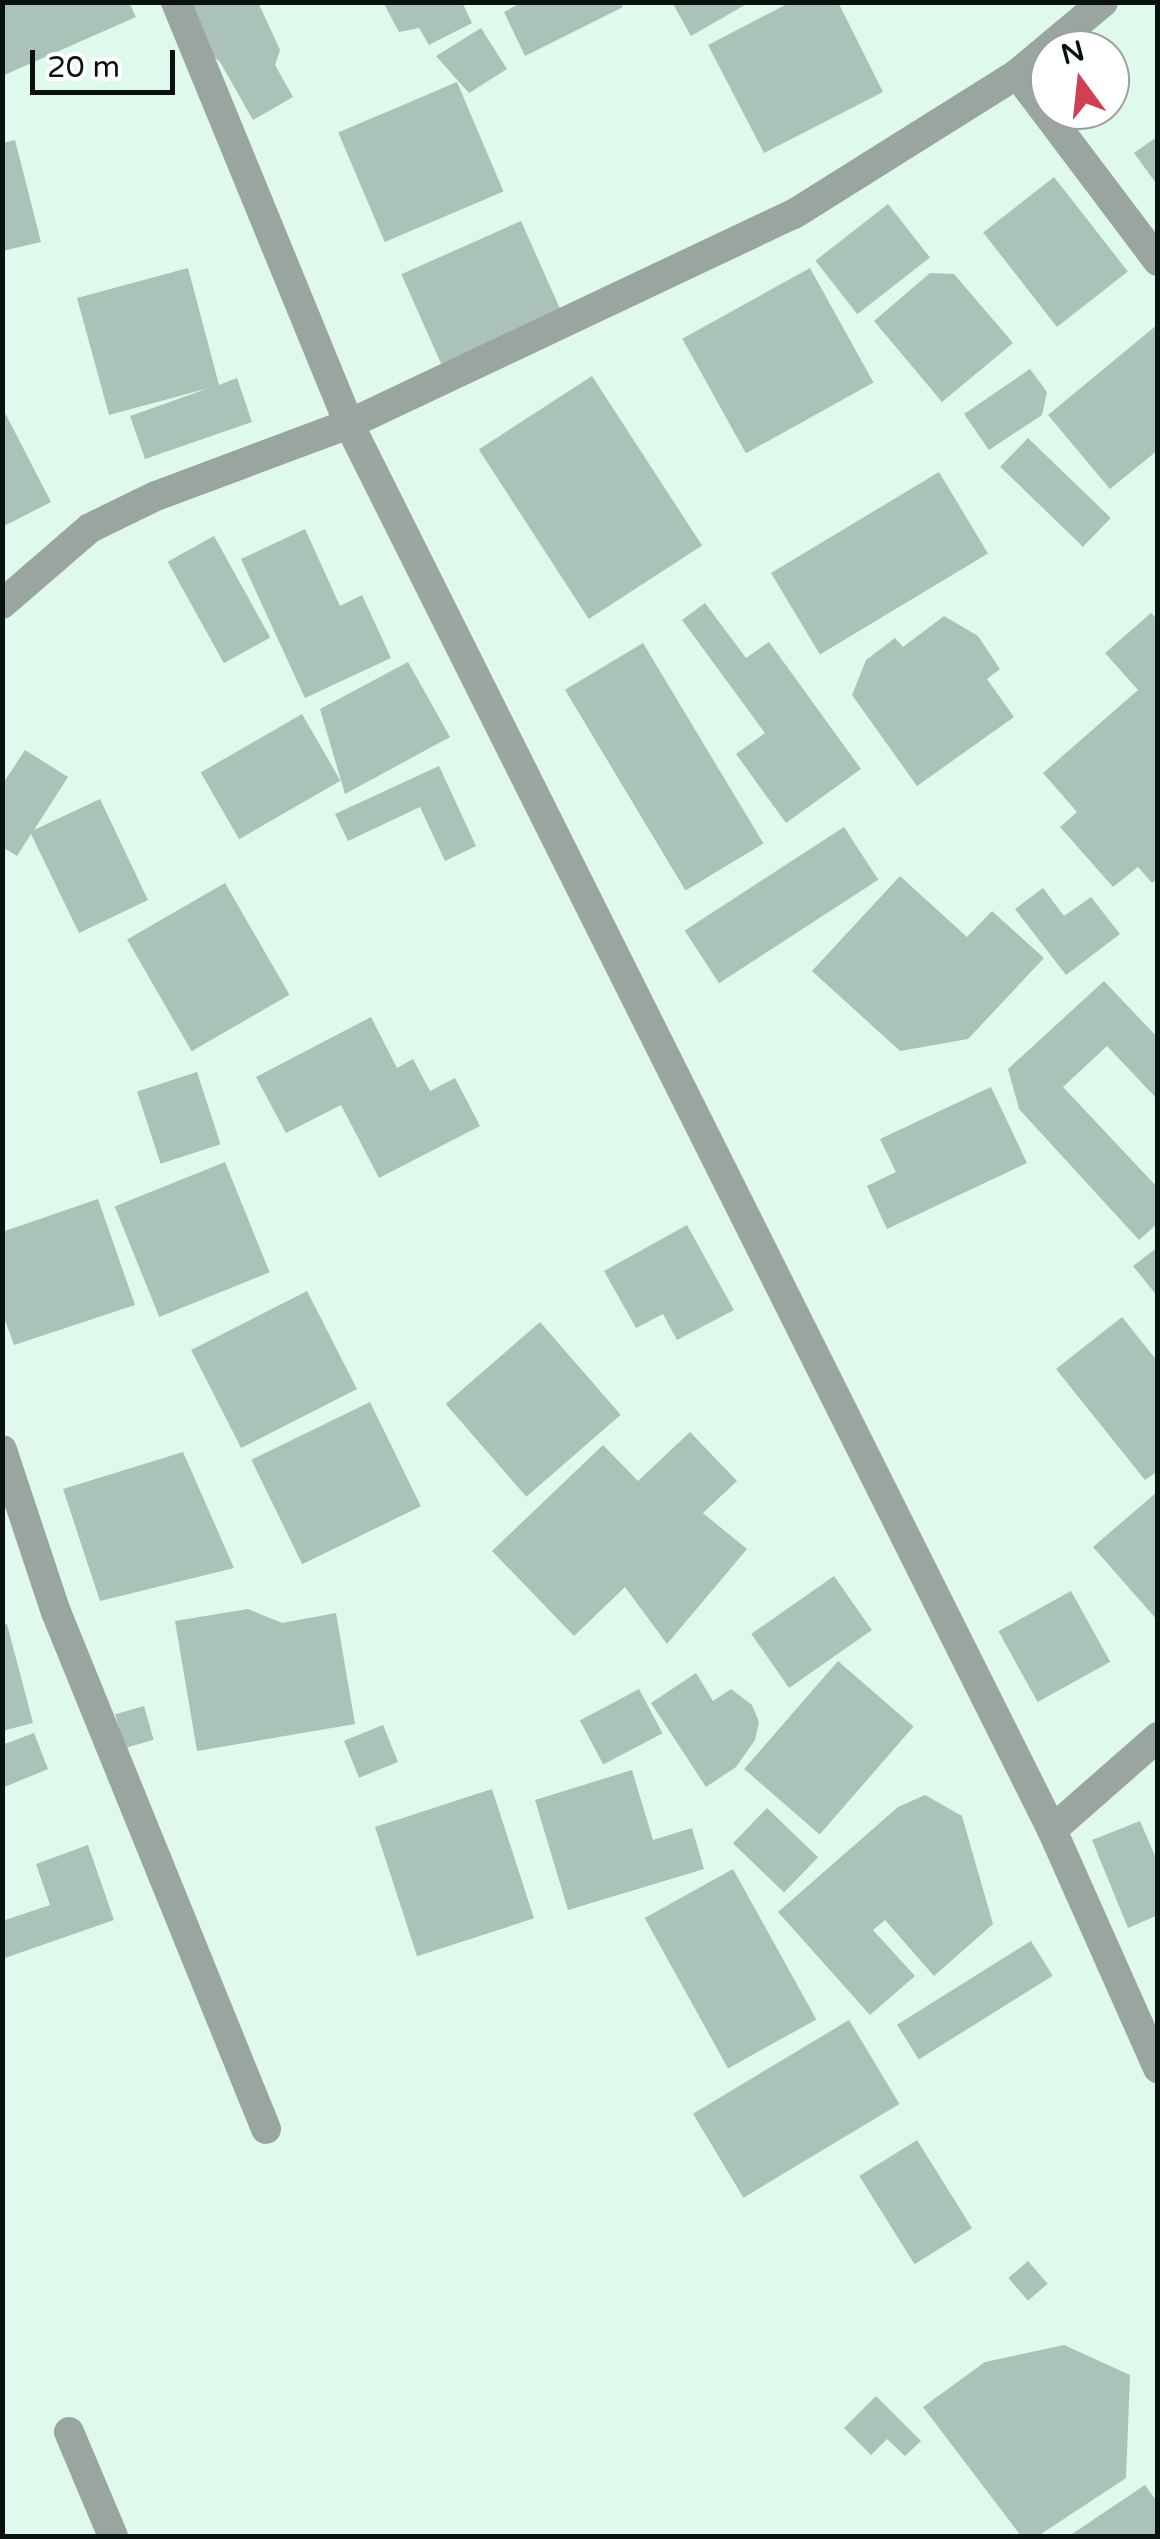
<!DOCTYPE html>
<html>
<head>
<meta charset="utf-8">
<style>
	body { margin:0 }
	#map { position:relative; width:1160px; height:2539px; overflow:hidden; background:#e0f9ed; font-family:"Varela Round",sans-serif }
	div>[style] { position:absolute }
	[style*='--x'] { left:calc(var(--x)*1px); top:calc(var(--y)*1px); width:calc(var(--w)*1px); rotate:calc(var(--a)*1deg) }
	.building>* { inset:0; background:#aac2b7; transform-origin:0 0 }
	.minor>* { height:30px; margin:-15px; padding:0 15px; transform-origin:15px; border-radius:15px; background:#9aa5a0 }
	span { translate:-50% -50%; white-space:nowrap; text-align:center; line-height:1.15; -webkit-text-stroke:8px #fff; paint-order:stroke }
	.frame { position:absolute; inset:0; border:5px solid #09120e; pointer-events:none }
	.north { position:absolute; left:1030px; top:30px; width:100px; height:100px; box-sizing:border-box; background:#fff; border:2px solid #9da09f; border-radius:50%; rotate:345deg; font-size:28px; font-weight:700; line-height:40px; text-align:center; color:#09120e }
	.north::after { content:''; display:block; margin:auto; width:35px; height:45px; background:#d04055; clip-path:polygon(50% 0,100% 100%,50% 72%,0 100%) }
	.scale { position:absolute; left:30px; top:50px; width:145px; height:45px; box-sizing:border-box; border:5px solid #09120e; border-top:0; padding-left:12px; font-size:30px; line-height:35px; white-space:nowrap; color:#09120e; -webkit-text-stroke:8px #fff; paint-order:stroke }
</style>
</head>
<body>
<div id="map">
	<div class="building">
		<i style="clip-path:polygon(2px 2px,129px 2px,136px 17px,2px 76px)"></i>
		<i style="clip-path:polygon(181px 2px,258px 2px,280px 50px,275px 65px,293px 97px,253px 120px,220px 62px,201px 46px)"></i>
		<i style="clip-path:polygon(383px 2px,462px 2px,472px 23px,429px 45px,419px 28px,399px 32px)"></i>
		<i style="clip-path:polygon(522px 2px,620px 2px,623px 7px,525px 56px,504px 12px)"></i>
		<i style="clip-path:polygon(672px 2px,750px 2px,691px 36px)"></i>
		<i style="clip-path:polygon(791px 2px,838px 2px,883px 92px,764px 153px,708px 45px)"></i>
		<i style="clip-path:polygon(481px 28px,507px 69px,469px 93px,436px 56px)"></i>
		<i style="left:457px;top:82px;width:119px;height:129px;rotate:67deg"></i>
		<i style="clip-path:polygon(1158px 136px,1158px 186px,1134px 153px)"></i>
		<i style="clip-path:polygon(15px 140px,41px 242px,2px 251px,2px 143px)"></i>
		<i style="left:1054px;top:177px;width:120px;height:90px;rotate:52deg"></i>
		<i style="left:888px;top:204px;width:68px;height:92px;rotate:52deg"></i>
		<i style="left:521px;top:221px;width:98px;height:131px;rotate:66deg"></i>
		<i style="clip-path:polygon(188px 268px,219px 385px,237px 378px,252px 422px,145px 459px,130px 416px,209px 388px,109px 415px,77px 298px)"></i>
		<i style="left:810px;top:268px;width:131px;height:146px;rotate:61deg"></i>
		<i style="clip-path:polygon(930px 273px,954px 274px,1013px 343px,942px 402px,874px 321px)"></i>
		<i style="clip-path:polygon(1158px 324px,1158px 450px,1110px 489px,1048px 415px)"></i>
		<i style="clip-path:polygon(1030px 369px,1047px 392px,1042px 415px,989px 450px,964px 414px)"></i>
		<i style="left:592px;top:376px;width:202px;height:135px;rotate:57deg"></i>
		<i style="clip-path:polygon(2px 407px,51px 502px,2px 527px)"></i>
		<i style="left:1028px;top:438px;width:115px;height:40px;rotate:44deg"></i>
		<i style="left:939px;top:472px;width:95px;height:196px;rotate:59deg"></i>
		<i style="clip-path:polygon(305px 529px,340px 606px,362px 595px,391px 658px,305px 698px,241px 559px)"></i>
		<i style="left:214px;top:536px;width:116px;height:53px;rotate:61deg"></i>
		<i style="clip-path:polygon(705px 603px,746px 658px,769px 642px,861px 769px,786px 823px,736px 754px,765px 733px,682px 620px)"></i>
		<i style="clip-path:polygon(1151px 613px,1158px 620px,1158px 878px,1152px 883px,1138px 867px,1113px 887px,1060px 827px,1077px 812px,1043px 773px,1138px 690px,1105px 653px)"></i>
		<i style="clip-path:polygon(944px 616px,978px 636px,1000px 669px,987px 679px,1014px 717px,917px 786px,852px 695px,866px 660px,895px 638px,903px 647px)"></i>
		<i style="left:643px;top:643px;width:234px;height:91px;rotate:59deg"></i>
		<i style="clip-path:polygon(408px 662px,450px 737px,345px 794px,320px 709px)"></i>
		<i style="left:302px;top:714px;width:77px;height:117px;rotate:60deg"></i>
		<i style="clip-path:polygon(25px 750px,68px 777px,34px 830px,100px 799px,148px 900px,79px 933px,31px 834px,17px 856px,2px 847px,2px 785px)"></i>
		<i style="clip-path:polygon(439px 766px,476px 846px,445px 861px,420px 807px,348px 841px,335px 814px)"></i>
		<i style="left:844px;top:827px;width:63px;height:190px;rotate:57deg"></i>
		<i style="clip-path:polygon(900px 876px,967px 937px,992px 911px,1044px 958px,968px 1039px,900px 1051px,812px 971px)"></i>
		<i style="left:225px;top:883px;width:129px;height:113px;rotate:60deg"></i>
		<i style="clip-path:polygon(1043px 888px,1064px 916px,1091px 897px,1120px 934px,1066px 975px,1015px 909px)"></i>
		<i style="clip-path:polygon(1104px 981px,1158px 1038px,1158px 1100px,1107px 1046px,1063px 1087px,1158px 1188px,1158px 1223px,1139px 1240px,1019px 1109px,1008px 1069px)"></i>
		<i style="clip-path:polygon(371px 1017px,397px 1068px,413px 1059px,430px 1091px,455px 1078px,480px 1126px,379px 1178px,341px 1105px,286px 1133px,256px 1077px)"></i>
		<i style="left:197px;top:1072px;width:76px;height:63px;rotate:72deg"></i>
		<i style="clip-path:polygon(991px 1087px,1027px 1163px,887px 1229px,867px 1186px,896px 1172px,880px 1139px)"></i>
		<i style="left:225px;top:1162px;width:119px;height:119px;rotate:68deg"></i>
		<i style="clip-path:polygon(98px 1199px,135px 1305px,14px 1345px,2px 1312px,2px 1232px)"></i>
		<i style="clip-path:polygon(687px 1225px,734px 1310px,677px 1340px,663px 1314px,636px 1328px,604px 1271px)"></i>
		<i style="clip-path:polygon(1158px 1247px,1158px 1297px,1133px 1266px)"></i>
		<i style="left:307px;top:1291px;width:110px;height:130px;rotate:63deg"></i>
		<i style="clip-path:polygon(1122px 1317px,1158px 1362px,1158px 1471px,1145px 1480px,1056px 1369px)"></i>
		<i style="left:540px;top:1322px;width:123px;height:125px;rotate:49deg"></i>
		<i style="left:370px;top:1402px;width:116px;height:132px;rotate:64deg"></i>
		<i style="clip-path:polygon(690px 1432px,737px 1481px,703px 1513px,747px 1549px,667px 1644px,625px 1587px,574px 1636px,492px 1551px,603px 1445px,638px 1481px)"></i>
		<i style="clip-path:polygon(183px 1452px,234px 1568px,100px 1601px,63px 1489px)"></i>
		<i style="clip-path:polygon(1158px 1491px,1158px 1621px,1093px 1547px)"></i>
		<i style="left:834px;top:1576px;width:66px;height:101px;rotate:55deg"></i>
		<i style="left:1071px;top:1591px;width:81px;height:83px;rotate:61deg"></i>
		<i style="clip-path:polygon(248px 1609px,282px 1623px,336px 1613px,355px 1724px,197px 1751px,175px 1621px)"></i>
		<i style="clip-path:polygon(7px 1624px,33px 1723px,2px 1731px,2px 1625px)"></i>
		<i style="left:838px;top:1661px;width:100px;height:143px;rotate:41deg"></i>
		<i style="clip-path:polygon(696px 1673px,713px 1701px,731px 1689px,752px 1705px,759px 1722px,755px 1740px,736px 1767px,706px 1787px,651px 1703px)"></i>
		<i style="left:639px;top:1689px;width:50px;height:67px;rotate:62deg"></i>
		<i style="left:144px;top:1706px;width:35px;height:30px;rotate:74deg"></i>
		<i style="left:383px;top:1725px;width:40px;height:42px;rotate:68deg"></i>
		<i style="clip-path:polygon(34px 1733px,48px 1769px,2px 1788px,2px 1745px)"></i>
		<i style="clip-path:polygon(632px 1770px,653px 1840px,692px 1828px,704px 1869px,568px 1910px,535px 1800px)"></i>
		<i style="left:492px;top:1789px;width:136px;height:123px;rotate:72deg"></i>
		<i style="clip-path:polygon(925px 1795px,962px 1816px,993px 1924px,934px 1976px,885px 1920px,873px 1930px,915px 1976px,870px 2015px,778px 1912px,898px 1807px)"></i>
		<i style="left:767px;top:1808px;width:71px;height:49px;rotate:44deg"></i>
		<i style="clip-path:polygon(1140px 1821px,1158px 1863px,1158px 1915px,1128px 1928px,1092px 1840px)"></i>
		<i style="clip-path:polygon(88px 1845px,114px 1920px,2px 1959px,2px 1921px,50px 1905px,36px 1864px)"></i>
		<i style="left:733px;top:1869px;width:172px;height:101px;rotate:61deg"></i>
		<i style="left:1031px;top:1941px;width:41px;height:158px;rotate:58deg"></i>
		<i style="left:849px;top:2020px;width:98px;height:182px;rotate:59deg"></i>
		<i style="left:917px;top:2140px;width:104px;height:68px;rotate:58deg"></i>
		<i style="left:1028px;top:2261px;width:30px;height:26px;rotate:49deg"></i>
		<i style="clip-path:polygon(1064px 2345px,1130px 2375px,1126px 2478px,1038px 2536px,1021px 2536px,923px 2407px,985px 2362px)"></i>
		<i style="clip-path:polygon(876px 2396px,921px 2441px,905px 2456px,887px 2439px,871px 2455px,844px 2428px)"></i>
		<i style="clip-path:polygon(1145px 2485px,1158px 2503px,1158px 2536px,1069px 2536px)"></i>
	</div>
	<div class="minor">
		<i style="--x:176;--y:2;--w:456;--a:67.7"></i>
		<i style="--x:349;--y:424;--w:1572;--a:63.43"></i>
		<i style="--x:1052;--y:1830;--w:261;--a:66"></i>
		<i style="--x:1017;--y:74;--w:234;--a:53"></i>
		<i style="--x:2;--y:604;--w:116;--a:-40.8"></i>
		<i style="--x:90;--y:528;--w:73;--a:-25.9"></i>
		<i style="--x:156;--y:496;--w:206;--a:-20.5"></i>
		<i style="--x:349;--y:424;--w:492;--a:-25.3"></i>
		<i style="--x:794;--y:214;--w:263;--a:-32.1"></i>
		<i style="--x:1017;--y:74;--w:112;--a:-39.9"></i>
		<i style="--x:2;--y:1450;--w:171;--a:71.6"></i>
		<i style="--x:56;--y:1612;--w:558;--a:67.89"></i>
		<i style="--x:1052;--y:1830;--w:141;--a:-41.3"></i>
		<i style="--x:69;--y:2432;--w:113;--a:67.1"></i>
	</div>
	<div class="frame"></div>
	<div class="north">N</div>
	<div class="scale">20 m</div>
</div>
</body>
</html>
